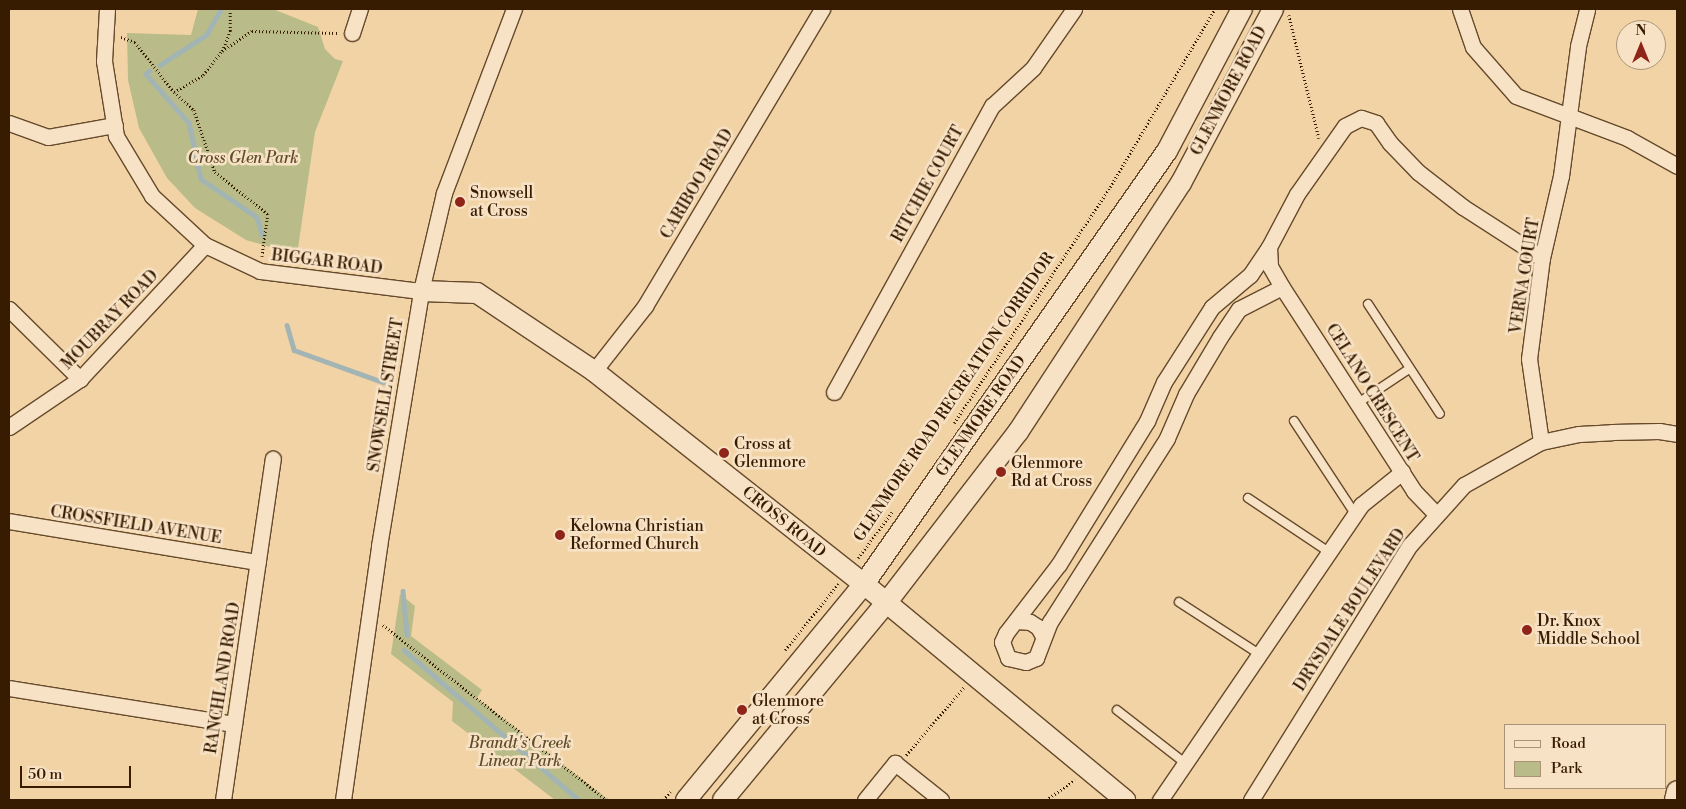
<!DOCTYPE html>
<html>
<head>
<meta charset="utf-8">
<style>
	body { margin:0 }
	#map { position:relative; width:1686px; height:809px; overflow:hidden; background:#f2d3a6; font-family:"Libre Bodoni",serif }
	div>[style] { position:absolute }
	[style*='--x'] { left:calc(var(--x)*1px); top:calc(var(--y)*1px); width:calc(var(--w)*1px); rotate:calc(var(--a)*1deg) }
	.green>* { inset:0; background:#b9bc88 }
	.stream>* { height:4.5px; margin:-2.25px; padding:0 2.25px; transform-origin:2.25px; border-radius:2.25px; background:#a2b4b4 }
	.path>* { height:2.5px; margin-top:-1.25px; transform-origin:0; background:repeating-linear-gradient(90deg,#381c02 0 1px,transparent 0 3.5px) }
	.roads { filter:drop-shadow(1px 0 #664a2b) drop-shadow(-1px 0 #664a2b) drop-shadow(0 1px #664a2b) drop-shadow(0 -1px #664a2b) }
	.lane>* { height:8px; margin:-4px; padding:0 4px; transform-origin:4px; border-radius:4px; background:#f7e2c5 }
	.street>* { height:15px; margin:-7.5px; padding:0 7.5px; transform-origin:7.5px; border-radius:7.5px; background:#f7e2c5 }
	.secondary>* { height:20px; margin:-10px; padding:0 10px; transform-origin:10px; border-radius:10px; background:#f7e2c5 }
	.dots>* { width:14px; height:14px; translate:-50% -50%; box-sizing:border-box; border:2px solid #f7e2c5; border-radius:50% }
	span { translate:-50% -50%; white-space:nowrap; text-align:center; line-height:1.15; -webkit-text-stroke:5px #f7e2c5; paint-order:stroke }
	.street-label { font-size:16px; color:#381c02 }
	.park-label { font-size:16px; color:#5f4c2a; font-style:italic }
	.poi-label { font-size:16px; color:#381c02 }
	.left { translate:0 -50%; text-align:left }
	.frame { position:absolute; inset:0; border:10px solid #381c02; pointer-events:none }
	.legend { position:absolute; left:1504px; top:724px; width:162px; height:65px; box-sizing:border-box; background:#f7e2c5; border:1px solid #ab9377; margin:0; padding:6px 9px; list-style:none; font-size:15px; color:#381c02 }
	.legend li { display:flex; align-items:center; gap:10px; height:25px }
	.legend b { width:25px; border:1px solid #ab9377 }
	.north { position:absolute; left:1616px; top:20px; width:50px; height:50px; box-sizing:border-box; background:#f7e2c5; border:1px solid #ab9377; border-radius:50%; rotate:0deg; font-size:14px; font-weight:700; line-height:20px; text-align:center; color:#381c02 }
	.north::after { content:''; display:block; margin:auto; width:18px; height:22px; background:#8f2418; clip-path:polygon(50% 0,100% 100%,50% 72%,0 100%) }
	.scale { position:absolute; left:20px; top:766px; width:111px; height:22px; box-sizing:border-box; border:2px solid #381c02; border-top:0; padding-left:6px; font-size:15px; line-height:18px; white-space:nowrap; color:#381c02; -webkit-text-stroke:4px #f7e2c5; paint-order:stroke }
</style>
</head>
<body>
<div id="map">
	<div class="green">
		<i style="clip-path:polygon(198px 9px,273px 9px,318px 27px,325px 49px,335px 59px,343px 61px,315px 132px,297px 255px,246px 240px,195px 208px,167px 178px,139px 128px,128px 80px,127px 33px,191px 35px)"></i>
		<i style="clip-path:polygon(400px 594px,415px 606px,411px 636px,482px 690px,477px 698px,609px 800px,555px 800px,452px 721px,453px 702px,391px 654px)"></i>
	</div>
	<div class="stream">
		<i style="--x:160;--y:65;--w:55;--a:-33.1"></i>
		<i style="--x:206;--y:35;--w:30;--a:-60"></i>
		<i style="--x:150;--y:71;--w:5;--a:143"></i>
		<i style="--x:146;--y:74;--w:65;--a:48.7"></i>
		<i style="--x:189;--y:123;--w:57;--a:77.9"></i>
		<i style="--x:201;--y:179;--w:68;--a:34.2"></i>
		<i style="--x:257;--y:217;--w:18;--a:74"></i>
		<i style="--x:287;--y:325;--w:26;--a:74"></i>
		<i style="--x:294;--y:350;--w:95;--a:19.8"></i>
		<i style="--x:403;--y:591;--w:44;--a:84.8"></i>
		<i style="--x:404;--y:650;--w:230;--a:40.6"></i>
	</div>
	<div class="path">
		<i style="--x:1289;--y:15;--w:127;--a:76.3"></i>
		<i style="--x:121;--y:37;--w:15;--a:20"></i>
		<i style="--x:135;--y:42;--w:63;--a:52"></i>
		<i style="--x:174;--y:92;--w:27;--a:42"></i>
		<i style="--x:194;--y:110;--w:65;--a:71.3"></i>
		<i style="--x:215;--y:172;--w:68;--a:38.4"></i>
		<i style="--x:268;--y:214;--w:43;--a:97.9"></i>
		<i style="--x:222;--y:51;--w:36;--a:-34"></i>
		<i style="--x:252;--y:31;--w:85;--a:1.3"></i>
		<i style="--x:174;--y:92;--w:34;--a:-30"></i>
		<i style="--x:203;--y:75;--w:31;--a:-52"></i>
		<i style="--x:222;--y:51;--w:22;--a:-68"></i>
		<i style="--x:230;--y:31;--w:22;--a:-90"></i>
		<i style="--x:954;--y:423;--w:283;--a:-56.5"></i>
		<i style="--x:1110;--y:187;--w:207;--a:-59.5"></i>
		<i style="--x:858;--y:558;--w:57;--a:-53.5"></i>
		<i style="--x:383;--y:625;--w:284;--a:38"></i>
		<i style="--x:785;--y:650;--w:85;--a:-51.2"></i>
		<i style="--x:906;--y:755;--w:89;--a:-49.5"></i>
		<i style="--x:663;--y:800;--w:11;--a:-49"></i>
		<i style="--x:1046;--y:800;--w:35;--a:-35"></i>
	</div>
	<div class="roads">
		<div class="lane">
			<i style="--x:1368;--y:304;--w:131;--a:56.8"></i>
			<i style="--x:1358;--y:403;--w:61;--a:-33.7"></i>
			<i style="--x:1294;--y:421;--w:111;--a:56.7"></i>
			<i style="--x:1248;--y:498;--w:97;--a:33.7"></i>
			<i style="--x:1179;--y:602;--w:95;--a:33"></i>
			<i style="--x:1117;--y:710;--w:86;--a:37.9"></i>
		</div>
		<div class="street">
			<i style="--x:107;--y:9;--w:52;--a:93.3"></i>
			<i style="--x:104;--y:61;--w:76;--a:80.9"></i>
			<i style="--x:116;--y:136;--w:70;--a:59"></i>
			<i style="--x:152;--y:196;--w:72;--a:42.8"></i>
			<i style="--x:205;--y:245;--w:61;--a:25.3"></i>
			<i style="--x:260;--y:271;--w:162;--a:7.1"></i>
			<i style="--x:1460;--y:9;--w:40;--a:71.1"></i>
			<i style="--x:1473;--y:47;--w:65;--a:48.7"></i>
			<i style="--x:1516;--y:96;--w:119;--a:20.7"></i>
			<i style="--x:1627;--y:138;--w:57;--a:29.2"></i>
			<i style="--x:352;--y:33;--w:25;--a:-72"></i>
			<i style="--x:9;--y:123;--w:41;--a:19.7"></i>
			<i style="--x:48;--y:137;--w:68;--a:-10.2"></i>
			<i style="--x:1269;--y:247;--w:34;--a:124"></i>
			<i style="--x:1250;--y:275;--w:50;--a:139.9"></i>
			<i style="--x:1212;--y:307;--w:89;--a:122.6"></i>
			<i style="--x:1164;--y:382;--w:43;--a:113.6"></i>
			<i style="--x:1147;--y:421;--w:168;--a:121.6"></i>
			<i style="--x:1059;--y:564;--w:87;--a:127.5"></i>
			<i style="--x:1006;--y:633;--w:10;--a:114"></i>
			<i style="--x:1002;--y:642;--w:17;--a:69"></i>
			<i style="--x:1008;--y:658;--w:18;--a:13"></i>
			<i style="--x:1026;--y:662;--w:11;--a:-22"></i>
			<i style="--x:1036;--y:658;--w:39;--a:-69"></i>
			<i style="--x:1050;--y:622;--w:218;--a:-57.5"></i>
			<i style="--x:1167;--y:438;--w:48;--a:-66.6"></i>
			<i style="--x:1186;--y:394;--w:66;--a:-59.2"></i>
			<i style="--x:1220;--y:337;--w:34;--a:-56"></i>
			<i style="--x:1239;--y:309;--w:48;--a:-27.1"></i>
			<i style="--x:9;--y:309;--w:100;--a:44.6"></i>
			<i style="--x:594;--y:371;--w:83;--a:-51.9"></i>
			<i style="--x:645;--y:306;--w:346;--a:-59.2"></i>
			<i style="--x:834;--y:392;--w:327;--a:-61.1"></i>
			<i style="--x:992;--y:106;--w:56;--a:-42.8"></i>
			<i style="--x:1033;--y:68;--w:72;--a:-55.2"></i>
			<i style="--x:9;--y:427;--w:86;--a:-34.1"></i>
			<i style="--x:80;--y:379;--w:183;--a:-47"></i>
			<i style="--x:1541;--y:442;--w:84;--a:-98.2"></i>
			<i style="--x:1529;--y:359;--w:102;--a:-82.7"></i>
			<i style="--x:1542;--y:258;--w:84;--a:-77"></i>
			<i style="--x:1561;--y:176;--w:131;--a:-82.5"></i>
			<i style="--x:1578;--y:46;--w:38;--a:-76"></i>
			<i style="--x:1436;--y:514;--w:32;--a:-134"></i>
			<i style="--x:1414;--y:491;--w:243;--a:-122.9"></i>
			<i style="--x:1282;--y:287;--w:24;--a:-120"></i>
			<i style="--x:1270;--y:266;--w:19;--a:-93"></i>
			<i style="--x:1269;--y:247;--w:60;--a:-62.2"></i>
			<i style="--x:1297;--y:194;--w:83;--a:-54.8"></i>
			<i style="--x:1345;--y:126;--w:18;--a:-27"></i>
			<i style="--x:1361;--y:118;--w:16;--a:18"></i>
			<i style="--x:1376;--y:123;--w:24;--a:55"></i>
			<i style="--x:1390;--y:143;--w:40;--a:46"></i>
			<i style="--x:1418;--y:172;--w:57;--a:37.9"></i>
			<i style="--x:1463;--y:207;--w:94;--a:32.8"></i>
			<i style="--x:9;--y:521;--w:252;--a:9.4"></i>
			<i style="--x:1017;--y:621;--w:13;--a:4"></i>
			<i style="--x:1030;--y:622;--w:9;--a:32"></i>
			<i style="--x:1038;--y:627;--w:10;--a:61"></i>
			<i style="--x:9;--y:688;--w:228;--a:9.1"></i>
			<i style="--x:223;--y:800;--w:345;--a:-81.7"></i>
			<i style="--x:343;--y:800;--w:257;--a:-81.9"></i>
			<i style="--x:379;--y:546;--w:258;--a:-80.6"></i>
			<i style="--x:421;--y:291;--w:101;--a:-76.8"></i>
			<i style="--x:444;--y:193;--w:197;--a:-69.2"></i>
			<i style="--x:865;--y:800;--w:48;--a:-51"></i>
			<i style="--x:895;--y:763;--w:59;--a:38.8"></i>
			<i style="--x:1160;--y:800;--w:357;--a:-55.7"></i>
			<i style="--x:1361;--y:505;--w:53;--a:-38.8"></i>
			<i style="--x:1251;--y:800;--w:301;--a:-58.1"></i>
			<i style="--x:1410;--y:545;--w:81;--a:-48"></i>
			<i style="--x:1464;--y:485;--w:88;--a:-29.2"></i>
			<i style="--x:1541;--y:442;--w:39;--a:-12"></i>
			<i style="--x:1579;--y:434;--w:33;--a:-3"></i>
			<i style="--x:1612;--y:432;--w:47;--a:-1.2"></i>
			<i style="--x:1659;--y:431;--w:18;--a:9"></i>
		</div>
		<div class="secondary">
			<i style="--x:421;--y:291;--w:56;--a:2"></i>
			<i style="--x:477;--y:293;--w:141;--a:33.7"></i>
			<i style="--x:594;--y:371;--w:344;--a:38.3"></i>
			<i style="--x:864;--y:584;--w:339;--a:39.6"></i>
			<i style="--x:686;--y:800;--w:280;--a:-50.5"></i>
			<i style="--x:864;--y:584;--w:528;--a:-55.02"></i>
			<i style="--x:1167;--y:151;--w:161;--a:-62.2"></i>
			<i style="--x:723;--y:800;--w:257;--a:-50.4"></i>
			<i style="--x:887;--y:602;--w:215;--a:-52.4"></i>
			<i style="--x:1018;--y:432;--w:298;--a:-56.8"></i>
			<i style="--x:1181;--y:183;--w:197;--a:-62.1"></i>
			<i style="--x:1675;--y:800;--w:9;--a:-77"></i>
		</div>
	</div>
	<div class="dots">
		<i style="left:460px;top:202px;background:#8f2418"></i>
		<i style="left:724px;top:453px;background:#8f2418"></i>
		<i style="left:1001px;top:472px;background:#8f2418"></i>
		<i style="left:560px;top:535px;background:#8f2418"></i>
		<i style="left:1527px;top:630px;background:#8f2418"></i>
		<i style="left:742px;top:710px;background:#8f2418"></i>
	</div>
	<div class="street-label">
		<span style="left:1229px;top:91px;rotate:-62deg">GLENMORE ROAD</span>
		<span style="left:697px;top:184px;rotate:-59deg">CARIBOO ROAD</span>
		<span style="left:928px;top:184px;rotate:-61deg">RITCHIE COURT</span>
		<span style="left:327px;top:262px;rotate:7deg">BIGGAR ROAD</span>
		<span style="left:1525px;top:276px;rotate:-81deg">VERNA COURT</span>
		<span style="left:110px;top:320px;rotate:-46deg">MOUBRAY ROAD</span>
		<span style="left:1372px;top:393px;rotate:58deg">CELANO CRESCENT</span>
		<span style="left:386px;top:395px;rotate:-81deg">SNOWSELL STREET</span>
		<span style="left:954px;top:397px;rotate:-56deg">GLENMORE ROAD RECREATION CORRIDOR</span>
		<span style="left:981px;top:416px;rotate:-55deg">GLENMORE ROAD</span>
		<span style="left:784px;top:522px;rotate:39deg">CROSS ROAD</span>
		<span style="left:136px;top:525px;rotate:9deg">CROSSFIELD AVENUE</span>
		<span style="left:1350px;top:610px;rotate:-57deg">DRYSDALE BOULEVARD</span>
		<span style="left:223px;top:678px;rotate:-81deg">RANCHLAND ROAD</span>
	</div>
	<div class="park-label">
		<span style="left:243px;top:158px">Cross Glen Park</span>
		<span style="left:520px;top:752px">Brandt's Creek<br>Linear Park</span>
	</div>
	<div class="poi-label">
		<span class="left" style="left:470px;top:202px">Snowsell<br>at Cross</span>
		<span class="left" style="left:734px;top:453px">Cross at<br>Glenmore</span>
		<span class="left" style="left:1011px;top:472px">Glenmore<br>Rd at Cross</span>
		<span class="left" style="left:570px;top:535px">Kelowna Christian<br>Reformed Church</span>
		<span class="left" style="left:1537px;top:630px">Dr. Knox<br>Middle School</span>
		<span class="left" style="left:752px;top:710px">Glenmore<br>at Cross</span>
	</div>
	<div class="frame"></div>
	<ul class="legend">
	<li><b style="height:6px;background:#f7e2c5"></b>Road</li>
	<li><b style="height:14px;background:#b9bc88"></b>Park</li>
	</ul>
	<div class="north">N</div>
	<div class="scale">50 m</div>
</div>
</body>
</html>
